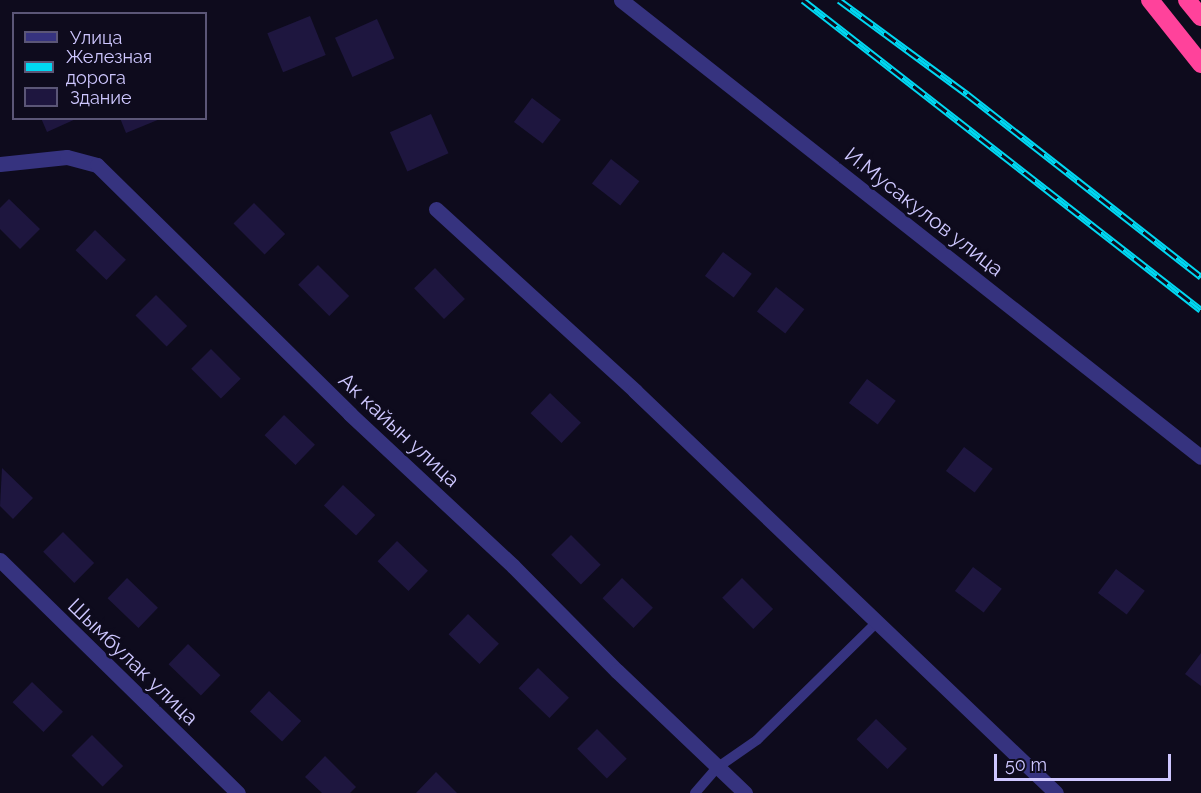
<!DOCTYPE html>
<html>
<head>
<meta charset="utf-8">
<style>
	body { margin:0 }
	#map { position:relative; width:1201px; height:793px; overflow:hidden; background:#0e0b1d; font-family:Raleway,sans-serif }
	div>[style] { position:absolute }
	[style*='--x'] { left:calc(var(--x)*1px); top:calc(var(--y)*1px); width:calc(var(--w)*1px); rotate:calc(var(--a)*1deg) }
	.building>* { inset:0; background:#1e163f; transform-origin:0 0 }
	.lane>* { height:10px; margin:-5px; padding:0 5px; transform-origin:5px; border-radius:5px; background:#36337f }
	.street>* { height:15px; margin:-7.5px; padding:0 7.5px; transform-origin:7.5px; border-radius:7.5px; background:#36337f }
	.highway>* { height:18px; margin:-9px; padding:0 9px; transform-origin:9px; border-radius:9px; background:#ff429b }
	.rail>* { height:7px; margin-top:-3.5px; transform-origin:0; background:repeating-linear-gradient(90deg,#0e0b1d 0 14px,#00d8f2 0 28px); box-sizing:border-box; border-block:2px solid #00d8f2 }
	span { translate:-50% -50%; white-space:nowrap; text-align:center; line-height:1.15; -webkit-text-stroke:6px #0e0b1d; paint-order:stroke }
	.street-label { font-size:21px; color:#cec7ff }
	.legend { position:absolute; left:12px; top:12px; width:195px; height:108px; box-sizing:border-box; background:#0e0b1d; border:2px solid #5b5677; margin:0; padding:8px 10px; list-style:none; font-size:18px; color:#cec7ff }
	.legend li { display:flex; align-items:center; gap:12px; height:30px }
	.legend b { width:30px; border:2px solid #5b5677 }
	.scale { position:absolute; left:994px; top:754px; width:177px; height:27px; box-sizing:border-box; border:3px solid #cec7ff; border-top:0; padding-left:8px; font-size:18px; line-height:21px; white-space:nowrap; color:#cec7ff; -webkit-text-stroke:4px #0e0b1d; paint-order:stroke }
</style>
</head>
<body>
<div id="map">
	<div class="building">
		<i style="left:310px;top:16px;width:42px;height:46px;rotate:68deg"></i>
		<i style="left:377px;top:19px;width:43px;height:46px;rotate:66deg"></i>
		<i style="left:532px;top:98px;width:36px;height:30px;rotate:37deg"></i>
		<i style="left:431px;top:114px;width:43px;height:45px;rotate:66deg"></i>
		<i style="clip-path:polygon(41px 118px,78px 118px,47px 132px)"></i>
		<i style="clip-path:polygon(120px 118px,160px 118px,160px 119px,126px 133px)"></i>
		<i style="left:611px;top:159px;width:36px;height:31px;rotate:38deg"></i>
		<i style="clip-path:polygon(9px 199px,40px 229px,20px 249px,0 229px,0 208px)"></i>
		<i style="left:254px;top:203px;width:44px;height:29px;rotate:45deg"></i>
		<i style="left:95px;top:230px;width:43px;height:28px;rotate:44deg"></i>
		<i style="left:723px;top:252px;width:36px;height:30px;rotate:37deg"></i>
		<i style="left:318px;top:265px;width:44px;height:28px;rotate:45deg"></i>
		<i style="left:435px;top:268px;width:43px;height:29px;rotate:46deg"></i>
		<i style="left:776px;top:287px;width:36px;height:31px;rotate:38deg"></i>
		<i style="left:156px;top:295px;width:44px;height:29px;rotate:45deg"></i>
		<i style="left:211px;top:349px;width:42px;height:28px;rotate:45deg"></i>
		<i style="left:867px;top:379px;width:36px;height:30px;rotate:37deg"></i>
		<i style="left:550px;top:393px;width:43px;height:28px;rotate:44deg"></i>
		<i style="left:284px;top:415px;width:43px;height:28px;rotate:44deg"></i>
		<i style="left:964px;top:447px;width:36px;height:30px;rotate:37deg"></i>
		<i style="clip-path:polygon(2px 468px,33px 498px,13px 519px,0 506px)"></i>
		<i style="left:343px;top:485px;width:44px;height:28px;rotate:43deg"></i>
		<i style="left:63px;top:532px;width:44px;height:28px;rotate:45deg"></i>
		<i style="left:571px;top:535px;width:42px;height:28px;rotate:45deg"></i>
		<i style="left:397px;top:541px;width:43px;height:28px;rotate:44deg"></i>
		<i style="left:973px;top:567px;width:36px;height:30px;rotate:37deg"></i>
		<i style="left:1116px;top:569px;width:36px;height:30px;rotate:37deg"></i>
		<i style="left:127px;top:578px;width:43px;height:28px;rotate:44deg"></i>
		<i style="left:622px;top:578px;width:43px;height:28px;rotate:44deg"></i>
		<i style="left:742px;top:578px;width:44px;height:28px;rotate:45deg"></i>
		<i style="left:468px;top:614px;width:43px;height:28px;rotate:44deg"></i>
		<i style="left:188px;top:644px;width:45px;height:28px;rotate:44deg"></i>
		<i style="clip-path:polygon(1201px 653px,1201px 686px,1185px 674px)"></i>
		<i style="left:538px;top:668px;width:43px;height:28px;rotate:44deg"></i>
		<i style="left:32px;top:682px;width:43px;height:28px;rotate:44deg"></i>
		<i style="left:269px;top:691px;width:44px;height:28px;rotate:43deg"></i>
		<i style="left:876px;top:719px;width:43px;height:28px;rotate:44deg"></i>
		<i style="left:597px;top:729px;width:42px;height:28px;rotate:45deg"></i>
		<i style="left:92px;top:735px;width:44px;height:29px;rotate:45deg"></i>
		<i style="clip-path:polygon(325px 756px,356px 787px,350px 793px,322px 793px,305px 777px)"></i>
		<i style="clip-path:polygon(436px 772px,457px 793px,416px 793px)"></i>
	</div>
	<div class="lane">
		<i style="--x:695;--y:793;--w:35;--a:-49"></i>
		<i style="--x:718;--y:767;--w:47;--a:-34.7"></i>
		<i style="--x:757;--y:740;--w:168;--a:-44.5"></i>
	</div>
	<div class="street">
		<i style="--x:621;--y:0;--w:738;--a:38.24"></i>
		<i style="--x:0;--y:164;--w:67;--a:-6"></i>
		<i style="--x:67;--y:157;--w:31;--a:15"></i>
		<i style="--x:97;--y:165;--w:355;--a:44.5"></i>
		<i style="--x:350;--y:414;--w:223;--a:43"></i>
		<i style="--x:513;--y:566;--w:148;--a:45.3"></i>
		<i style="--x:617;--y:671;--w:177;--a:43.6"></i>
		<i style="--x:436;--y:209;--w:270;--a:42.4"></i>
		<i style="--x:635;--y:391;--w:582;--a:43.68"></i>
		<i style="--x:0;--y:560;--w:333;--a:44.4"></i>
	</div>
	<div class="highway">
		<i style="--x:1150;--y:0;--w:82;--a:51.4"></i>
		<i style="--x:1187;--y:0;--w:22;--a:51"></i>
	</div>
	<div class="rail">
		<i style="--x:803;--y:0;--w:504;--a:37.91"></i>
		<i style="--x:839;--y:0;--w:159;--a:36.3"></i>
		<i style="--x:967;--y:94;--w:297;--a:38"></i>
	</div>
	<div class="street-label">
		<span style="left:924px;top:212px;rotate:38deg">И.Мусакулов улица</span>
		<span style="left:399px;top:430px;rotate:43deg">Ак кайын улица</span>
		<span style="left:133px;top:662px;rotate:44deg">Шымбулак улица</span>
	</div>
	<ul class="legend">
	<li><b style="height:8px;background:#36337f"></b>Улица</li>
	<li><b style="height:8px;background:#00d8f2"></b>Железная дорога</li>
	<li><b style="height:16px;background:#1e163f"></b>Здание</li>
	</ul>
	<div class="scale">50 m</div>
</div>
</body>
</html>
